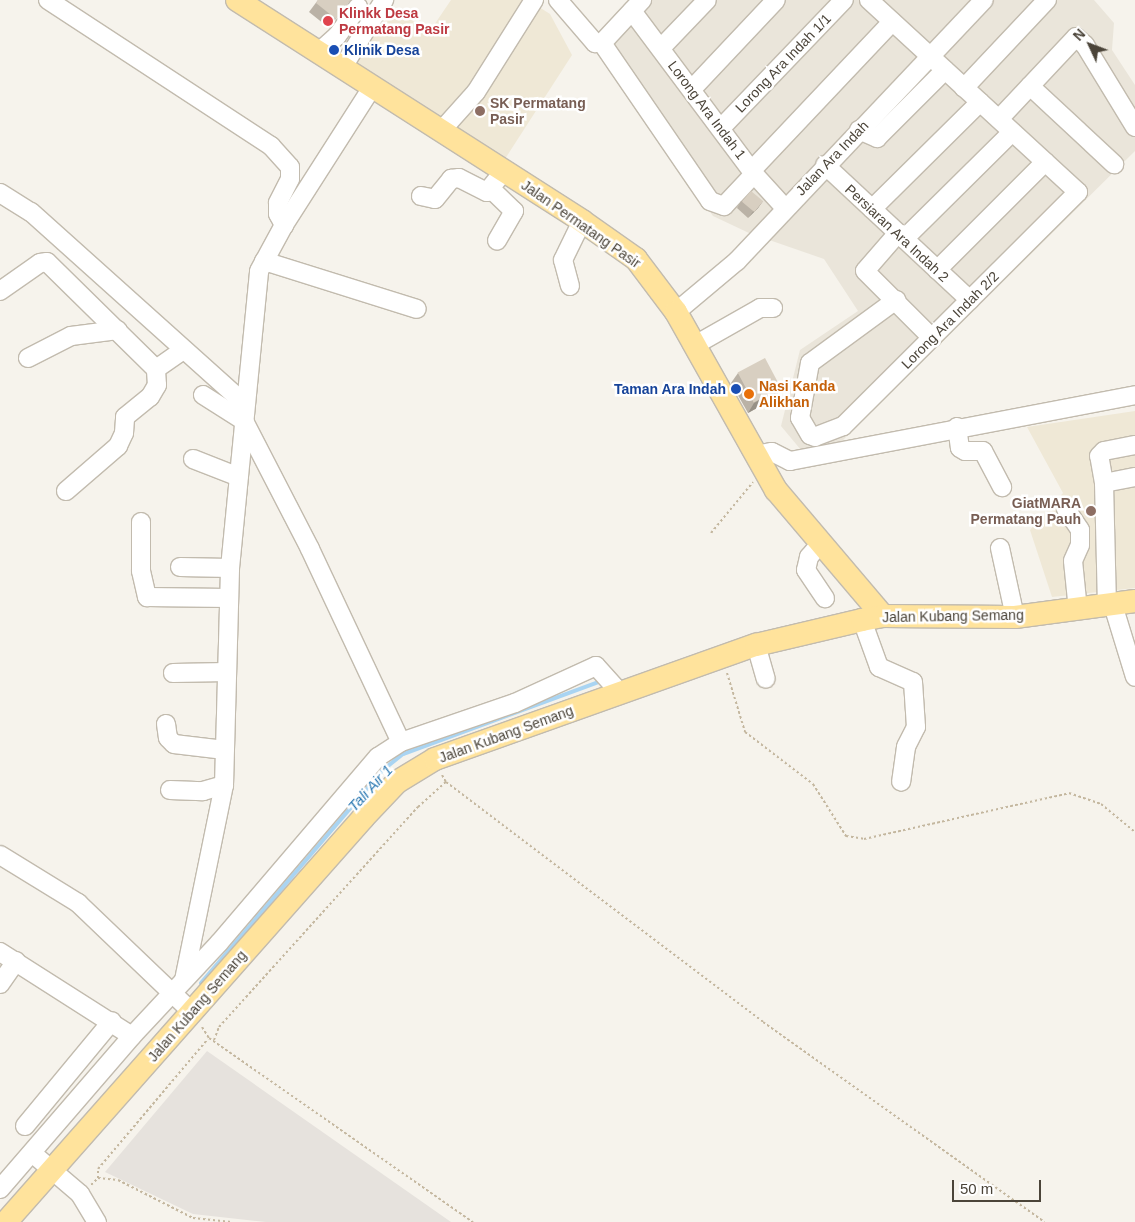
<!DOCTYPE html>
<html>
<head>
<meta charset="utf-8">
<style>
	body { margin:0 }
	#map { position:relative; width:1135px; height:1222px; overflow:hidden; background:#f6f3ec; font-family:Arial,sans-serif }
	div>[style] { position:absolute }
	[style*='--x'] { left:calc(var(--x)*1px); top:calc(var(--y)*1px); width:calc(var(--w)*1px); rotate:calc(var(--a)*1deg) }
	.residential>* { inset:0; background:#eae5da }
	.industrial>* { inset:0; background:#e6e2dd }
	.education>* { inset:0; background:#efe8d6 }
	.stream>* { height:4px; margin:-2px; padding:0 2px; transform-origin:2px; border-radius:2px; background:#a9d4f2 }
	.path>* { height:2px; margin-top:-1px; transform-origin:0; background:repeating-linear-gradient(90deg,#c4b79f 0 2.5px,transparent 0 5px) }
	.roads { filter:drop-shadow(1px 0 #c2bbae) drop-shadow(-1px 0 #c2bbae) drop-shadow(0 1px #c2bbae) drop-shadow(0 -1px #c2bbae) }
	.minor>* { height:18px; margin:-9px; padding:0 9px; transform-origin:9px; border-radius:9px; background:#fff }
	.major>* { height:22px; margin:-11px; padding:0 11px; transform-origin:11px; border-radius:11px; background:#ffe39c }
	.wall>* { inset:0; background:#bab2a6 }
	.shaded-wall>* { inset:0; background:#979187 }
	.building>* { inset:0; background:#d8cfc1; transform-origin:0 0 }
	.dots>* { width:14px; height:14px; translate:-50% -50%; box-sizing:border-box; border:2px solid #fff; border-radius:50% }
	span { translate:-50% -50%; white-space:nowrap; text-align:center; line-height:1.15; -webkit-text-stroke:5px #fff; paint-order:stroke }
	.health-label { font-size:14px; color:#be3a42; font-weight:700 }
	.left { translate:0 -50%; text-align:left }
	.transit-label { font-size:14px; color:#164399; font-weight:700 }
	.right { translate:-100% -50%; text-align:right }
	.street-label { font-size:14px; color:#4b4439 }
	.education-label { font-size:14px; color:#785e54; font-weight:700 }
	.food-label { font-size:14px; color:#c56008; font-weight:700 }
	.water-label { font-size:15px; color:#2e7ab2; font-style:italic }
	.north { position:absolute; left:1065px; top:20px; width:50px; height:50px; -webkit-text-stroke:4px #fff; paint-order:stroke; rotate:313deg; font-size:14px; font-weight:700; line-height:20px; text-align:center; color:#4b4439 }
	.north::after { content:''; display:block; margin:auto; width:18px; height:22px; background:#4b4439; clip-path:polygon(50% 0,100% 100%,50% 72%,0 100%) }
	.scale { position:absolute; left:952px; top:1180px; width:89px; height:22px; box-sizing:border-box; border:2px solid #4b4439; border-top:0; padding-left:6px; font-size:15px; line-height:18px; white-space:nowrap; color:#4b4439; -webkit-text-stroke:4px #fff; paint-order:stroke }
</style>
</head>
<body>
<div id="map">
	<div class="residential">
		<i style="clip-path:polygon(633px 0,1094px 0,1114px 23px,1112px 50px,1135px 85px,1135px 151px,842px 441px,801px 450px,781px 426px,800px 350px,858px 311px,824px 259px,749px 233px,713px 216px,597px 50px)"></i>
	</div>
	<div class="industrial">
		<i style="clip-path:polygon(207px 1051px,451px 1222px,266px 1222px,193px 1214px,105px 1172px)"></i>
	</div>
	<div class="education">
		<i style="clip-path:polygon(380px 0,430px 31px,451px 0,528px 0,550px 14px,572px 55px,503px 162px,342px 59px)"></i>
		<i style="clip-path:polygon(1135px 411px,1135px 588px,1052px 597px,1030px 530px,1063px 493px,1027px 427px)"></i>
	</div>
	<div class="stream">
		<i style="--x:201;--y:983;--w:280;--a:-49.5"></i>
		<i style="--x:383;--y:770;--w:26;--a:-39"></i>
		<i style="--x:403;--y:754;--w:211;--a:-20.2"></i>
	</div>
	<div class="path">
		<i style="--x:711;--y:533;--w:66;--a:-50.5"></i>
		<i style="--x:727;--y:673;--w:62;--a:73"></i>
		<i style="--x:745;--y:732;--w:86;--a:37.4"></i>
		<i style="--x:813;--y:784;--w:62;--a:57.6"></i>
		<i style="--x:846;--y:836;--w:18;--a:9"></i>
		<i style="--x:864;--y:839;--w:210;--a:-12.6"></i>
		<i style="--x:1069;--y:793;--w:34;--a:19"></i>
		<i style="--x:1101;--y:804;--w:44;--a:39.5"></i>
		<i style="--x:442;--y:775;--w:8;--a:60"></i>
		<i style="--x:446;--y:782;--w:398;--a:37.1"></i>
		<i style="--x:763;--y:1022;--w:345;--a:35.4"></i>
		<i style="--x:202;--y:1027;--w:13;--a:58"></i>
		<i style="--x:209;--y:1038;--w:322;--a:34.9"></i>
		<i style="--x:214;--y:1040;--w:14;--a:-69"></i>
		<i style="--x:219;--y:1027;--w:297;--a:-47.9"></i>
		<i style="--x:418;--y:807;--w:38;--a:-42"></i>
		<i style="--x:98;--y:1178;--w:9;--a:-90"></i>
		<i style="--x:98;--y:1169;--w:170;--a:-49.8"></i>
		<i style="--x:91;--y:1185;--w:10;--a:-45"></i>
		<i style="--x:98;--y:1178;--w:20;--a:6"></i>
		<i style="--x:118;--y:1180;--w:84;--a:26.9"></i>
		<i style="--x:193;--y:1218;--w:39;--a:6"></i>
	</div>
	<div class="roads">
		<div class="minor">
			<i style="--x:48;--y:0;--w:267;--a:33.2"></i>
			<i style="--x:271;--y:146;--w:28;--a:48"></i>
			<i style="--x:290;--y:167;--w:12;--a:90"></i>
			<i style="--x:290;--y:179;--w:27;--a:117"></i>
			<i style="--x:278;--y:203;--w:11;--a:90"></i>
			<i style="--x:278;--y:214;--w:13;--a:61"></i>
			<i style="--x:558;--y:0;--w:57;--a:49.3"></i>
			<i style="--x:595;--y:43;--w:7;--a:0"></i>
			<i style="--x:869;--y:0;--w:284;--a:42.6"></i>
			<i style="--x:1078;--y:192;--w:332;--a:135.1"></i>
			<i style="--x:843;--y:426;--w:30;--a:159"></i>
			<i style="--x:815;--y:437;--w:5;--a:-158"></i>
			<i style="--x:810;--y:435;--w:20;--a:-120"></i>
			<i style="--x:800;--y:418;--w:56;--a:-79.7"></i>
			<i style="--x:810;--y:363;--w:107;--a:-36.2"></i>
			<i style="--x:632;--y:11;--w:204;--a:53.2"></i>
			<i style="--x:754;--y:174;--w:45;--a:47.7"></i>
			<i style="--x:602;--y:43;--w:191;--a:55.6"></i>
			<i style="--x:710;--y:201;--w:15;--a:20"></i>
			<i style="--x:724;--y:206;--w:44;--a:-46.8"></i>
			<i style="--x:602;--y:43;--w:59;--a:-47.1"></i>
			<i style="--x:661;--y:48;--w:66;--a:-46.2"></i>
			<i style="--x:319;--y:52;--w:24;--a:-42"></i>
			<i style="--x:337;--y:36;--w:36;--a:-54"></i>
			<i style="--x:343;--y:67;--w:79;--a:-58.5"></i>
			<i style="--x:1030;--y:86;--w:115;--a:42.9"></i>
			<i style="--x:964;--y:88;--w:121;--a:-46.7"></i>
			<i style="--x:692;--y:89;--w:122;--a:-46.7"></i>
			<i style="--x:999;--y:119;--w:112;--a:-46.8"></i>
			<i style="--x:1076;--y:37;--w:12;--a:42"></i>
			<i style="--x:1085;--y:45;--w:96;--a:58.6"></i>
			<i style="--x:722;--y:127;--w:176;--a:-46.2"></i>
			<i style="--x:859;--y:130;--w:20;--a:24"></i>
			<i style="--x:877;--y:138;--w:96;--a:-45"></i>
			<i style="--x:441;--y:131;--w:52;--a:-48.1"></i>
			<i style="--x:476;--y:92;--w:109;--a:-57.8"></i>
			<i style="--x:825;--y:165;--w:198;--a:43"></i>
			<i style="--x:752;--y:170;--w:204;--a:-46.6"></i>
			<i style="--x:491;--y:189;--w:32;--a:44"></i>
			<i style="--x:514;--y:211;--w:34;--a:120"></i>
			<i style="--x:0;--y:193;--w:36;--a:32"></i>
			<i style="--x:31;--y:212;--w:286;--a:41.9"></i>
			<i style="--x:421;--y:196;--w:14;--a:12"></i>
			<i style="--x:435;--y:199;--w:26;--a:-51"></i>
			<i style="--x:451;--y:179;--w:8;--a:-7"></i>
			<i style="--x:459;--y:178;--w:31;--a:27"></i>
			<i style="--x:487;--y:192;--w:27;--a:-51"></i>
			<i style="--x:872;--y:209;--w:152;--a:-44.7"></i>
			<i style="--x:898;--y:233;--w:50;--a:131"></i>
			<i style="--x:865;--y:271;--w:95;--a:45"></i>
			<i style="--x:904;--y:239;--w:152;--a:-44.7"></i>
			<i style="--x:264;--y:261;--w:160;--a:17.4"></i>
			<i style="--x:937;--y:270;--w:153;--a:-45"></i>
			<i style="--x:570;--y:286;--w:27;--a:-105"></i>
			<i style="--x:563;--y:260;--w:43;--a:-64"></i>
			<i style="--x:0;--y:291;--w:49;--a:-35"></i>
			<i style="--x:40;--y:263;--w:7;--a:-8"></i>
			<i style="--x:47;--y:262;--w:153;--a:44.5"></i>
			<i style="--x:676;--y:312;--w:80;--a:-39.9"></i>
			<i style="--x:737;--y:261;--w:359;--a:-46.6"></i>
			<i style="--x:695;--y:345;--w:75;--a:-29.6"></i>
			<i style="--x:760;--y:308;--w:13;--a:0"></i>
			<i style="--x:28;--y:358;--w:48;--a:-27.1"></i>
			<i style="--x:71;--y:336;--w:47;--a:-7.3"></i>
			<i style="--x:203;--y:395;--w:49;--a:32.4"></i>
			<i style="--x:244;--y:421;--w:144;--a:62.7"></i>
			<i style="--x:310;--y:549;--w:213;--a:64.8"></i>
			<i style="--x:957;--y:427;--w:21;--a:82"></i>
			<i style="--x:960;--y:448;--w:6;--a:31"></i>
			<i style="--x:965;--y:451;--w:18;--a:0"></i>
			<i style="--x:983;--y:451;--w:41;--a:62.2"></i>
			<i style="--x:756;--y:455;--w:16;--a:-11"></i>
			<i style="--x:772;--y:452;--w:20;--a:27"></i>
			<i style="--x:790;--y:461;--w:351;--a:-10.8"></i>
			<i style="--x:193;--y:459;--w:49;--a:21.4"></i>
			<i style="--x:1104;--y:483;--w:32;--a:-11"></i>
			<i style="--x:66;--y:491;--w:69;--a:-40.9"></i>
			<i style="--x:118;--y:446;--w:14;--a:-65"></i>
			<i style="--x:124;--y:433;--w:16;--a:-86"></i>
			<i style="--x:125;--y:417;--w:32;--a:-39"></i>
			<i style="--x:150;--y:397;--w:14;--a:-60"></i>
			<i style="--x:157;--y:385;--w:16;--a:-94"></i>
			<i style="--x:156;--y:369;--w:33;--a:-35"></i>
			<i style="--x:1066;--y:509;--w:25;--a:56"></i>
			<i style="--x:1080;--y:530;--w:15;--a:90"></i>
			<i style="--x:1080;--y:545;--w:17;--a:114"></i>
			<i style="--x:1073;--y:561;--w:49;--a:84.2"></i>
			<i style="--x:141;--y:522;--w:49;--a:90"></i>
			<i style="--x:141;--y:571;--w:27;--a:77"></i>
			<i style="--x:147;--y:597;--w:82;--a:0.7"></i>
			<i style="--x:821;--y:543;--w:18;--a:131"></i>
			<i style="--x:809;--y:557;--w:13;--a:103"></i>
			<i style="--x:806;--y:570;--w:34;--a:56"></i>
			<i style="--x:1000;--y:548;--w:71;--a:77.7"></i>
			<i style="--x:180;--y:567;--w:50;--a:1.1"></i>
			<i style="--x:1113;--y:605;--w:75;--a:73"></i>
			<i style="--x:1107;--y:606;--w:123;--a:-91.4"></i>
			<i style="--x:1104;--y:483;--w:27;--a:-100"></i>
			<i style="--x:1099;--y:456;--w:7;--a:-45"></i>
			<i style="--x:1104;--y:451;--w:32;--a:-11"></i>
			<i style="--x:862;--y:620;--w:50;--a:70.1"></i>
			<i style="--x:879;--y:667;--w:37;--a:24"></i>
			<i style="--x:913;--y:682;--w:45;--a:86.2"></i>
			<i style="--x:916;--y:727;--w:22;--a:117"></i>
			<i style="--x:906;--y:747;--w:35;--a:98"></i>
			<i style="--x:756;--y:645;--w:35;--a:74"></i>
			<i style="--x:173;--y:673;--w:54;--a:-1.1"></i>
			<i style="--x:166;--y:724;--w:14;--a:82"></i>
			<i style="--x:168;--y:738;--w:8;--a:45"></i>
			<i style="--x:174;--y:744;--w:51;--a:6.7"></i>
			<i style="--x:170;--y:790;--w:33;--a:2"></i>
			<i style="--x:203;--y:791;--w:22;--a:-16"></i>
			<i style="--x:0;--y:855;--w:92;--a:31.6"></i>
			<i style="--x:78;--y:903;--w:158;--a:43.7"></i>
			<i style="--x:0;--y:952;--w:156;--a:32.5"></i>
			<i style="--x:184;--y:980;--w:199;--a:-78.4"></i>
			<i style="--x:224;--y:785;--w:217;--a:-88.4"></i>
			<i style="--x:230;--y:568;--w:298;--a:-84.4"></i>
			<i style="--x:259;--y:271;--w:52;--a:-61.5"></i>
			<i style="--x:284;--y:225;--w:165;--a:-57.4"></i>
			<i style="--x:0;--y:984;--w:28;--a:-55"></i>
			<i style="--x:25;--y:1126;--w:136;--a:-50.4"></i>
			<i style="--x:32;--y:1153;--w:63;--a:40.5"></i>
			<i style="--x:80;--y:1194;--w:33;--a:59"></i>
			<i style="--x:0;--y:1189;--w:202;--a:-49.2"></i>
			<i style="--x:132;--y:1036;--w:127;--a:-46.9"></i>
			<i style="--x:219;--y:943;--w:245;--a:-49.5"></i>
			<i style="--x:378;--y:757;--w:27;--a:-33"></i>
			<i style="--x:401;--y:742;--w:120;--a:-18.9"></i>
			<i style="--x:515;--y:703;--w:89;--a:-24.6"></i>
			<i style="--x:596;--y:666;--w:36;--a:48"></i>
		</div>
		<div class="major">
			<i style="--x:237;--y:0;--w:410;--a:32.6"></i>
			<i style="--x:582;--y:221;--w:66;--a:35.1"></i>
			<i style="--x:636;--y:259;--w:66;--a:53"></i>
			<i style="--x:676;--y:312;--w:204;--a:60.7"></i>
			<i style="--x:776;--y:490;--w:165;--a:49.7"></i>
			<i style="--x:6;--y:1222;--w:539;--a:-48.53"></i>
			<i style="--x:363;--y:818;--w:50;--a:-46.6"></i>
			<i style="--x:397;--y:782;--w:44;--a:-31.2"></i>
			<i style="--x:435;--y:759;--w:341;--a:-19.6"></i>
			<i style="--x:756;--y:645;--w:109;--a:-13.3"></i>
			<i style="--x:862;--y:620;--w:21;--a:-11"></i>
			<i style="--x:883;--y:616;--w:132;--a:0.4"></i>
			<i style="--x:1015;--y:617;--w:121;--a:-7.6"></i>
		</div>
	</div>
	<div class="wall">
		<i style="clip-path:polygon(318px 0,350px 0,329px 28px,309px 12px)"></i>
		<i style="clip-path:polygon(741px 201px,763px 201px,758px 208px,748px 218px,737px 208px)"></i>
		<i style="clip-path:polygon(738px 373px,781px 388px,775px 398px,748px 413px,731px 383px)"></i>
	</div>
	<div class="shaded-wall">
		<i style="clip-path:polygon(763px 201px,758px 208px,748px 218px,753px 212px)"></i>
		<i style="clip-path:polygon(781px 388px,775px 398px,748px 413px,754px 403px)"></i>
	</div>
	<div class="building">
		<i style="clip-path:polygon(318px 0,350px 0,336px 19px,316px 3px)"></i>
		<i style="left:751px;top:191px;width:16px;height:14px;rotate:40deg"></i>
		<i style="left:765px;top:358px;width:34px;height:31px;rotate:62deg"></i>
	</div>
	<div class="dots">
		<i style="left:328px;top:21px;background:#e0444e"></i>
		<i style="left:334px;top:50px;background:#1a4fb4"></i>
		<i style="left:480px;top:111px;background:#8d6e63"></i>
		<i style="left:736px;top:389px;background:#1a4fb4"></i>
		<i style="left:749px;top:394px;background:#e8710a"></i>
		<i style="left:1091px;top:511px;background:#8d6e63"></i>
	</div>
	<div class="health-label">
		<span class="left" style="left:339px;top:21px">Klinkk Desa<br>Permatang Pasir</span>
	</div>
	<div class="transit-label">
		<span class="left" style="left:344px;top:50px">Klinik Desa</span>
		<span class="right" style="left:726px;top:389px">Taman Ara Indah</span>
	</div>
	<div class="street-label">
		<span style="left:783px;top:63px;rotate:-46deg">Lorong Ara Indah 1/1</span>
		<span style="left:707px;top:110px;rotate:53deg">Lorong Ara Indah 1</span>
		<span style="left:832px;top:158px;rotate:-46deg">Jalan Ara Indah</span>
		<span style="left:581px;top:224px;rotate:35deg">Jalan Permatang Pasir</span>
		<span style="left:897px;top:233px;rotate:43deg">Persiaran Ara Indah 2</span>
		<span style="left:950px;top:320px;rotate:-45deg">Lorong Ara Indah 2/2</span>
		<span style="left:953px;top:616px;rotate:-1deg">Jalan Kubang Semang</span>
		<span style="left:506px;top:734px;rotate:-20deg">Jalan Kubang Semang</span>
		<span style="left:197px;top:1006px;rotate:-49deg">Jalan Kubang Semang</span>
	</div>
	<div class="education-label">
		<span class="left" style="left:490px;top:111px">SK Permatang<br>Pasir</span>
		<span class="right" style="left:1081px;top:511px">GiatMARA<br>Permatang Pauh</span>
	</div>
	<div class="food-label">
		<span class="left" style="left:759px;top:394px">Nasi Kanda<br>Alikhan</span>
	</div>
	<div class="water-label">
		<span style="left:370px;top:788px;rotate:-47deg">Tali Air 1</span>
	</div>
	<div class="north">N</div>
	<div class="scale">50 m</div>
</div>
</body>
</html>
